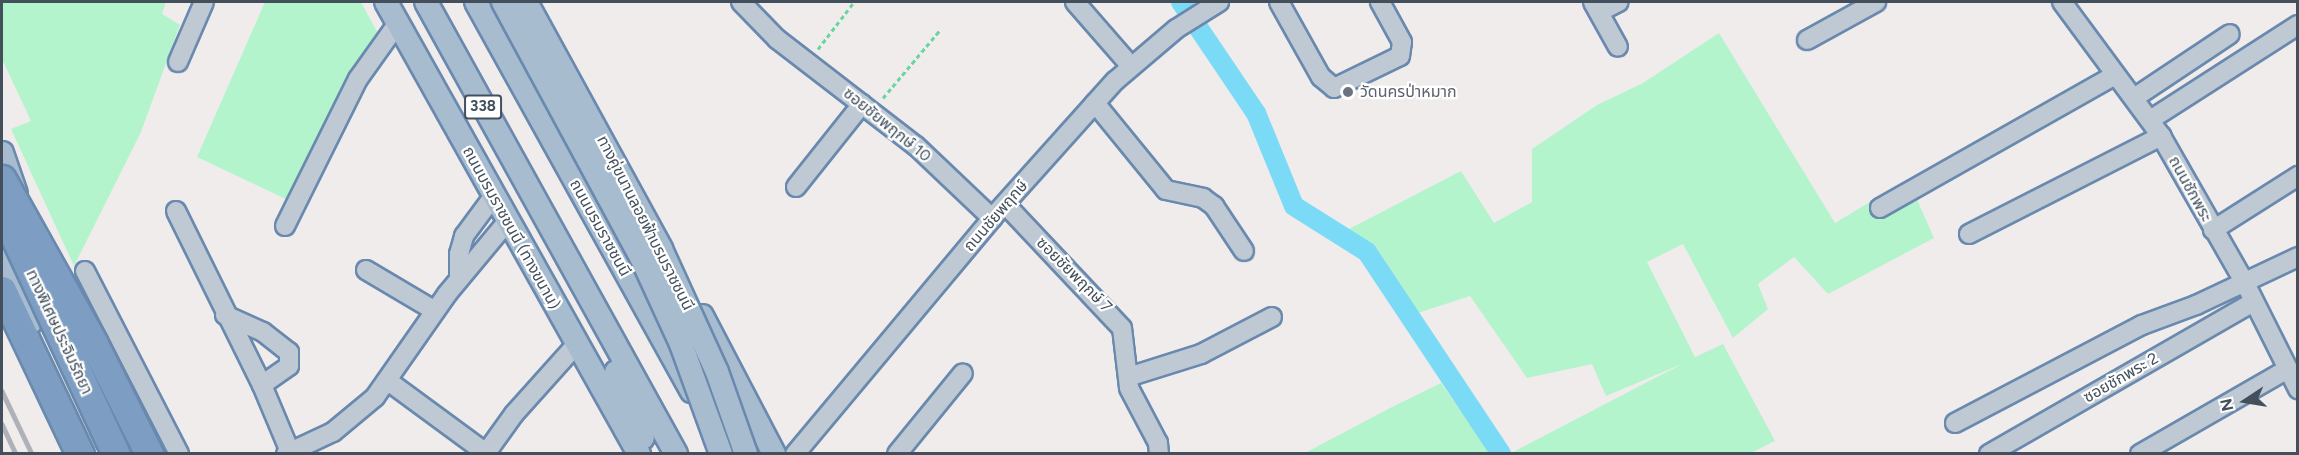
<!DOCTYPE html>
<html>
<head>
<meta charset="utf-8">
<style>
	body { margin:0 }
	#map { position:relative; width:2299px; height:455px; overflow:hidden; background:#f0ecec; font-family:Figtree,"Noto Sans Thai",sans-serif }
	div>[style] { position:absolute }
	[style*='--x'] { left:calc(var(--x)*1px); top:calc(var(--y)*1px); width:calc(var(--w)*1px); rotate:calc(var(--a)*1deg) }
	.green>* { inset:0; background:#b4f4cd }
	.canal>* { height:20px; margin:-10px; padding:0 10px; transform-origin:10px; border-radius:10px; background:#7bdbf6 }
	.path>* { height:3px; margin-top:-1.5px; transform-origin:0; background:repeating-linear-gradient(90deg,#68d6a1 0 4.5px,transparent 0 7.5px) }
	.roads { filter:drop-shadow(2px 0 #6989ae) drop-shadow(-2px 0 #6989ae) drop-shadow(0 2px #6989ae) drop-shadow(0 -2px #6989ae) }
	.minor>* { height:18px; margin:-9px; padding:0 9px; transform-origin:9px; border-radius:9px; background:#bec9d4 }
	.major>* { height:22px; margin:-11px; padding:0 11px; transform-origin:11px; border-radius:11px; background:#a8bcd0 }
	.highway>* { height:27px; margin:-13.5px; padding:0 13.5px; transform-origin:13.5px; border-radius:13.5px; background:#7d9ec2 }
	.rail>* { height:4.5px; margin:-2.25px; padding:0 2.25px; transform-origin:2.25px; border-radius:2.25px; background:#aeb2b8 }
	.bridges { filter:drop-shadow(2px 0 #6989ae) drop-shadow(-2px 0 #6989ae) drop-shadow(0 2px #6989ae) drop-shadow(0 -2px #6989ae) }
	.major-bridge>* { height:22px; margin:-11px; padding:0 11px; transform-origin:11px; border-radius:11px; background:#a8bcd0 }
	.highway-bridge>* { height:27px; margin:-13.5px; padding:0 13.5px; transform-origin:13.5px; border-radius:13.5px; background:#7d9ec2 }
	.dots>* { width:16px; height:16px; translate:-50% -50%; box-sizing:border-box; border:3px solid #fff; border-radius:50% }
	span { translate:-50% -50%; white-space:nowrap; text-align:center; line-height:1.15; -webkit-text-stroke:4.5px #fff; paint-order:stroke }
	.shield-label span { padding:2px 4px; background:#fff; border:2px solid; border-radius:4px; -webkit-text-stroke-width:0 }
	.shield-label { font-size:15px; color:#43505c; font-weight:700 }
	.worship-label { font-size:16px; color:#5b616d }
	.left { translate:0 -50%; text-align:left }
	.street-label { font-size:16px; color:#43505c }
	.frame { position:absolute; inset:0; border:3px solid #43505c; pointer-events:none }
	.north { position:absolute; left:2215px; top:371px; width:60px; height:60px; -webkit-text-stroke:4px #fff; paint-order:stroke; rotate:258deg; font-size:16px; font-weight:700; line-height:24px; text-align:center; color:#43505c }
	.north::after { content:''; display:block; margin:auto; width:21px; height:27px; background:#43505c; clip-path:polygon(50% 0,100% 100%,50% 72%,0 100%) }
</style>
</head>
<body>
<div id="map">
	<div class="green">
		<i style="clip-path:polygon(2px 2px,166px 2px,162px 14px,180px 25px,141px 132px,74px 266px,11px 129px,31px 121px,2px 59px)"></i>
		<i style="clip-path:polygon(265px 2px,361px 2px,381px 39px,290px 201px,197px 157px)"></i>
		<i style="clip-path:polygon(1719px 33px,1835px 223px,1908px 179px,1934px 238px,1828px 294px,1794px 257px,1758px 284px,1768px 309px,1733px 338px,1683px 244px,1647px 262px,1695px 357px,1723px 344px,1775px 441px,1751px 453px,1509px 454px,1682px 364px,1606px 396px,1592px 364px,1527px 378px,1470px 296px,1418px 313px,1377px 249px,1347px 230px,1461px 171px,1494px 223px,1532px 202px,1532px 149px,1597px 105px,1643px 83px)"></i>
		<i style="clip-path:polygon(1441px 383px,1490px 453px,1305px 453px,1392px 407px)"></i>
	</div>
	<div class="canal">
		<i style="--x:1181;--y:2;--w:134;--a:56"></i>
		<i style="--x:1256;--y:113;--w:100;--a:67.8"></i>
		<i style="--x:1294;--y:206;--w:86;--a:32.2"></i>
		<i style="--x:1367;--y:252;--w:242;--a:56.4"></i>
	</div>
	<div class="path">
		<i style="--x:818;--y:49;--w:59;--a:-52.5"></i>
		<i style="--x:883;--y:98;--w:90;--a:-50"></i>
	</div>
	<div class="roads">
		<div class="minor">
			<i style="--x:741;--y:2;--w:52;--a:45.8"></i>
			<i style="--x:777;--y:39;--w:175;--a:37.6"></i>
			<i style="--x:916;--y:146;--w:105;--a:43.5"></i>
			<i style="--x:1075;--y:2;--w:84;--a:48.9"></i>
			<i style="--x:1279;--y:2;--w:86;--a:60.8"></i>
			<i style="--x:1321;--y:77;--w:17;--a:40"></i>
			<i style="--x:1334;--y:88;--w:73;--a:-25.9"></i>
			<i style="--x:1400;--y:56;--w:14;--a:-82"></i>
			<i style="--x:1402;--y:42;--w:46;--a:-118.8"></i>
			<i style="--x:1593;--y:2;--w:51;--a:60.9"></i>
			<i style="--x:2062;--y:2;--w:167;--a:53.5"></i>
			<i style="--x:2161;--y:136;--w:169;--a:60.3"></i>
			<i style="--x:2245;--y:283;--w:119;--a:63.4"></i>
			<i style="--x:1599;--y:12;--w:22;--a:-27"></i>
			<i style="--x:1807;--y:40;--w:79;--a:-28.8"></i>
			<i style="--x:178;--y:62;--w:65;--a:-66.6"></i>
			<i style="--x:2134;--y:98;--w:115;--a:-33.7"></i>
			<i style="--x:1095;--y:103;--w:112;--a:50.8"></i>
			<i style="--x:1166;--y:190;--w:38;--a:12"></i>
			<i style="--x:1203;--y:198;--w:14;--a:36"></i>
			<i style="--x:1214;--y:206;--w:54;--a:56.3"></i>
			<i style="--x:2150;--y:120;--w:176;--a:-32.7"></i>
			<i style="--x:796;--y:187;--w:106;--a:-51.5"></i>
			<i style="--x:1005;--y:204;--w:170;--a:46.7"></i>
			<i style="--x:1122;--y:328;--w:60;--a:83.3"></i>
			<i style="--x:1129;--y:388;--w:62;--a:62.2"></i>
			<i style="--x:1158;--y:443;--w:11;--a:85"></i>
			<i style="--x:1880;--y:208;--w:270;--a:-29.5"></i>
			<i style="--x:176;--y:211;--w:194;--a:63.7"></i>
			<i style="--x:262;--y:385;--w:75;--a:67.2"></i>
			<i style="--x:285;--y:226;--w:164;--a:-63.6"></i>
			<i style="--x:358;--y:79;--w:69;--a:-54.5"></i>
			<i style="--x:2213;--y:230;--w:101;--a:-32.4"></i>
			<i style="--x:1969;--y:234;--w:216;--a:-27"></i>
			<i style="--x:366;--y:270;--w:80;--a:30.7"></i>
			<i style="--x:85;--y:271;--w:206;--a:62.8"></i>
			<i style="--x:459;--y:279;--w:25;--a:-90"></i>
			<i style="--x:459;--y:254;--w:19;--a:-74"></i>
			<i style="--x:464;--y:236;--w:49;--a:-53.4"></i>
			<i style="--x:225;--y:315;--w:42;--a:24.1"></i>
			<i style="--x:263;--y:332;--w:33;--a:38"></i>
			<i style="--x:289;--y:352;--w:14;--a:90"></i>
			<i style="--x:289;--y:366;--w:33;--a:145"></i>
			<i style="--x:1128;--y:377;--w:77;--a:-17.5"></i>
			<i style="--x:1201;--y:354;--w:80;--a:-27.5"></i>
			<i style="--x:388;--y:381;--w:122;--a:36.3"></i>
			<i style="--x:486;--y:453;--w:48;--a:-54.3"></i>
			<i style="--x:514;--y:414;--w:91;--a:-48.1"></i>
			<i style="--x:1955;--y:423;--w:211;--a:-27.7"></i>
			<i style="--x:2142;--y:325;--w:58;--a:-20.3"></i>
			<i style="--x:2196;--y:305;--w:113;--a:-25.2"></i>
			<i style="--x:286;--y:454;--w:52;--a:-25.1"></i>
			<i style="--x:333;--y:432;--w:55;--a:-39.8"></i>
			<i style="--x:375;--y:397;--w:126;--a:-55"></i>
			<i style="--x:447;--y:294;--w:94;--a:-50.2"></i>
			<i style="--x:795;--y:454;--w:307;--a:-50.1"></i>
			<i style="--x:992;--y:218;--w:184;--a:-48.1"></i>
			<i style="--x:1115;--y:81;--w:80;--a:-40.4"></i>
			<i style="--x:1176;--y:29;--w:51;--a:-32.1"></i>
			<i style="--x:897;--y:454;--w:104;--a:-50.8"></i>
			<i style="--x:1989;--y:454;--w:303;--a:-29.9"></i>
			<i style="--x:2140;--y:454;--w:171;--a:-29.9"></i>
		</div>
		<div class="major">
			<i style="--x:386;--y:2;--w:518;--a:60.76"></i>
			<i style="--x:426;--y:2;--w:517;--a:61.05"></i>
			<i style="--x:476;--y:2;--w:445;--a:61"></i>
			<i style="--x:2;--y:153;--w:43;--a:71.1"></i>
			<i style="--x:2;--y:255;--w:73;--a:66.6"></i>
			<i style="--x:702;--y:316;--w:156;--a:62.4"></i>
			<i style="--x:616;--y:372;--w:71;--a:67.8"></i>
		</div>
		<div class="highway">
			<i style="--x:2;--y:290;--w:182;--a:64.6"></i>
		</div>
	</div>
	<div class="rail">
		<i style="--x:2;--y:391;--w:70;--a:64.5"></i>
		<i style="--x:2;--y:424;--w:33;--a:65"></i>
	</div>
	<div class="bridges">
		<div class="major-bridge">
			<i style="--x:503;--y:2;--w:290;--a:61.6"></i>
			<i style="--x:641;--y:257;--w:96;--a:65.3"></i>
			<i style="--x:681;--y:344;--w:117;--a:70"></i>
			<i style="--x:526;--y:2;--w:281;--a:61.3"></i>
			<i style="--x:661;--y:249;--w:135;--a:65.5"></i>
			<i style="--x:717;--y:372;--w:87;--a:70.5"></i>
		</div>
		<div class="highway-bridge">
			<i style="--x:2;--y:179;--w:187;--a:60.8"></i>
			<i style="--x:93;--y:342;--w:125;--a:63.4"></i>
			<i style="--x:2;--y:210;--w:269;--a:65"></i>
		</div>
	</div>
	<div class="dots">
		<i style="left:1348px;top:92px;background:#6b7280"></i>
	</div>
	<div class="shield-label">
		<span style="left:483px;top:107px">338</span>
	</div>
	<div class="worship-label">
		<span class="left" style="left:1360px;top:92px">วัดนครป่าหมาก</span>
	</div>
	<div class="street-label">
		<span style="left:887px;top:125px;rotate:39deg">ซอยชัยพฤกษ์ 10</span>
		<span style="left:2190px;top:189px;rotate:61deg">ถนนชักพระ</span>
		<span style="left:996px;top:216px;rotate:-49deg">ถนนชัยพฤกษ์</span>
		<span style="left:645px;top:223px;rotate:63deg">ทางคู่ขนานลอยฟ้าบรมราชชนนี</span>
		<span style="left:511px;top:228px;rotate:61deg">ถนนบรมราชชนนี (ทางขนาน)</span>
		<span style="left:600px;top:228px;rotate:61deg">ถนนบรมราชชนนี</span>
		<span style="left:1074px;top:275px;rotate:45deg">ซอยชัยพฤกษ์ 7</span>
		<span style="left:59px;top:332px;rotate:65deg">ทางพิเศษประจิมรัถยา</span>
		<span style="left:2121px;top:378px;rotate:-30deg">ซอยชักพระ 2</span>
	</div>
	<div class="frame"></div>
	<div class="north">N</div>
</div>
</body>
</html>
